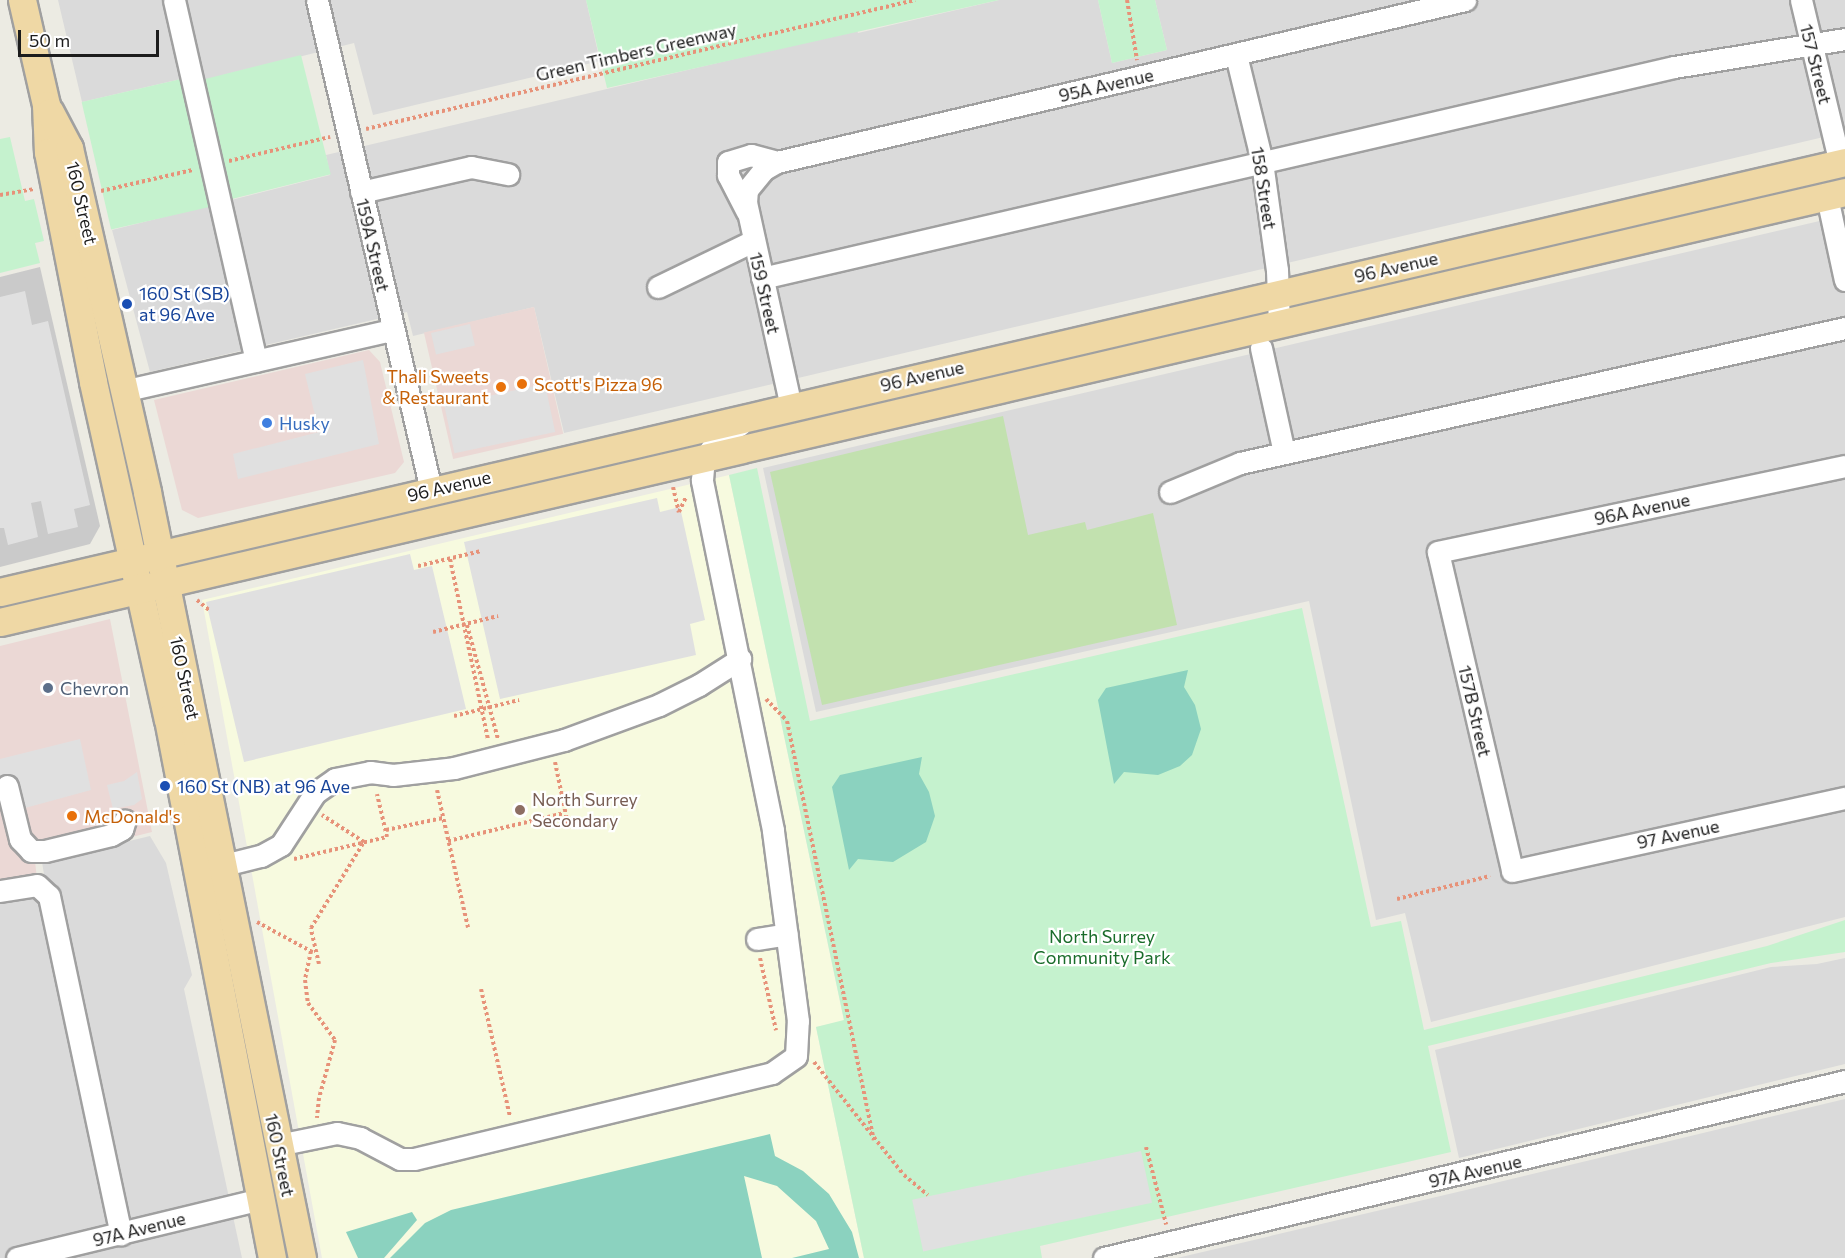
<!DOCTYPE html>
<html>
<head>
<meta charset="utf-8">
<style>
	body { margin:0 }
	#map { position:relative; width:1845px; height:1258px; overflow:hidden; background:#ecebe3; font-family:Commissioner,sans-serif }
	div>[style] { position:absolute }
	[style*='--x'] { left:calc(var(--x)*1px); top:calc(var(--y)*1px); width:calc(var(--w)*1px); rotate:calc(var(--a)*1deg) }
	.residential>* { inset:0; background:#dadada }
	.commercial>* { inset:0; background:#ebd8d5; transform-origin:0 0 }
	.education>* { inset:0; background:#f7fadf }
	.religious>* { inset:0; background:#cacaca }
	.grass>* { inset:0; background:#c2e1af }
	.park>* { inset:0; background:#c5f2ce; transform-origin:0 0 }
	.pitch>* { inset:0; background:#8bd2bf }
	.parking>* { inset:0; background:#e0e0e0; transform-origin:0 0 }
	.path>* { height:4px; margin-top:-2px; transform-origin:0; background:repeating-linear-gradient(90deg,#e79279 0 3px,transparent 0 6px) }
	.roads { filter:drop-shadow(2px 0 #a0a0a0) drop-shadow(-2px 0 #a0a0a0) drop-shadow(0 2px #a0a0a0) drop-shadow(0 -2px #a0a0a0) }
	.minor>* { height:21px; margin:-10.5px; padding:0 10.5px; transform-origin:10.5px; border-radius:10.5px; background:#fff }
	.major>* { height:27px; margin:-13.5px; padding:0 13.5px; transform-origin:13.5px; border-radius:13.5px; background:#efd8a5 }
	.dots>* { width:16px; height:16px; translate:-50% -50%; box-sizing:border-box; border:3px solid #fff; border-radius:50% }
	span { translate:-50% -50%; white-space:nowrap; text-align:center; line-height:1.15; -webkit-text-stroke:4.5px #fff; paint-order:stroke }
	.street-label { font-size:18px; color:#1c1c1c }
	.transit-label { font-size:18px; color:#164399 }
	.left { translate:0 -50%; text-align:left }
	.food-label { font-size:18px; color:#c56008 }
	.right { translate:-100% -50%; text-align:right }
	.shop-label { font-size:18px; color:#366cbe }
	.service-label { font-size:18px; color:#4e5e75 }
	.education-label { font-size:18px; color:#785e54 }
	.park-label { font-size:18px; color:#196c2a }
	.scale { position:absolute; left:18px; top:30px; width:141px; height:27px; box-sizing:border-box; border:3px solid #1c1c1c; border-top:0; padding-left:8px; font-size:18px; line-height:21px; white-space:nowrap; color:#1c1c1c; -webkit-text-stroke:4px #fff; paint-order:stroke }
</style>
</head>
<body>
<div id="map">
	<div class="residential">
		<i style="clip-path:polygon(58px 0,586px 0,600px 61px,373px 115px,354px 43px,183px 86px,181px 79px,82px 102px)"></i>
		<i style="clip-path:polygon(999px 0,1098px 0,1112px 63px,1167px 50px,1155px 0,1845px 0,1845px 132px,564px 433px,534px 307px,413px 336px,407px 312px,150px 372px,112px 230px,330px 175px,326px 155px,857px 30px,858px 33px)"></i>
		<i style="clip-path:polygon(1845px 215px,1845px 917px,1431px 1022px,1405px 913px,1376px 920px,1309px 601px,816px 712px,763px 468px)"></i>
		<i style="clip-path:polygon(150px 836px,166px 863px,192px 975px,184px 989px,242px 1258px,0 1258px,0 890px,45px 881px,42px 862px)"></i>
		<i style="clip-path:polygon(1845px 958px,1845px 1064px,1459px 1158px,1435px 1050px,1771px 967px,1817px 964px)"></i>
		<i style="clip-path:polygon(1845px 1099px,1845px 1258px,1177px 1258px,1466px 1190px)"></i>
	</div>
	<div class="commercial">
		<i style="left:534px;top:307px;width:130px;height:113px;rotate:77deg"></i>
		<i style="clip-path:polygon(369px 350px,380px 362px,404px 462px,395px 473px,198px 518px,182px 510px,154px 400px)"></i>
		<i style="clip-path:polygon(110px 619px,152px 832px,35px 861px,37px 879px,0 886px,0 646px)"></i>
	</div>
	<div class="education">
		<i style="clip-path:polygon(729px 475px,844px 1021px,816px 1027px,864px 1258px,322px 1258px,202px 600px)"></i>
	</div>
	<div class="religious">
		<i style="clip-path:polygon(40px 267px,100px 526px,90px 544px,0 567px,0 277px)"></i>
	</div>
	<div class="grass">
		<i style="clip-path:polygon(1003px 416px,1028px 535px,1085px 522px,1087px 530px,1153px 513px,1177px 625px,822px 705px,770px 472px)"></i>
	</div>
	<div class="park">
		<i style="clip-path:polygon(586px 0,999px 0,607px 88px)"></i>
		<i style="clip-path:polygon(1098px 0,1155px 0,1167px 50px,1112px 63px)"></i>
		<i style="left:301px;top:55px;width:123px;height:107px;rotate:76deg"></i>
		<i style="left:181px;top:79px;width:131px;height:102px;rotate:77deg"></i>
		<i style="clip-path:polygon(10px 137px,25px 201px,34px 199px,44px 241px,35px 243px,40px 263px,0 273px,0 139px)"></i>
		<i style="clip-path:polygon(757px 468px,810px 721px,1302px 608px,1371px 927px,1401px 921px,1424px 1030px,1767px 946px,1845px 920px,1845px 952px,1771px 963px,1428px 1046px,1451px 1152px,1040px 1246px,1042px 1258px,864px 1258px,816px 1027px,844px 1020px,729px 475px)"></i>
	</div>
	<div class="pitch">
		<i style="clip-path:polygon(1188px 670px,1184px 687px,1195px 705px,1201px 729px,1192px 755px,1180px 766px,1158px 775px,1124px 772px,1114px 784px,1098px 700px,1106px 688px)"></i>
		<i style="clip-path:polygon(922px 757px,919px 774px,929px 792px,935px 816px,926px 842px,893px 862px,858px 859px,849px 870px,832px 787px,840px 775px)"></i>
		<i style="clip-path:polygon(770px 1134px,775px 1156px,803px 1171px,829px 1194px,852px 1232px,859px 1258px,792px 1258px,829px 1249px,816px 1221px,777px 1186px,744px 1176px,762px 1258px,390px 1258px,425px 1223px,451px 1210px)"></i>
		<i style="clip-path:polygon(412px 1212px,417px 1220px,384px 1258px,358px 1258px,346px 1232px)"></i>
	</div>
	<div class="parking">
		<i style="clip-path:polygon(25px 291px,32px 325px,48px 321px,90px 505px,74px 509px,78px 527px,48px 534px,41px 501px,31px 503px,38px 537px,8px 545px,4px 528px,0 528px,0 297px)"></i>
		<i style="left:470px;top:324px;width:22px;height:40px;rotate:77deg"></i>
		<i style="clip-path:polygon(363px 360px,379px 444px,238px 479px,233px 454px,319px 432px,305px 374px)"></i>
		<i style="left:545px;top:384px;width:49px;height:103px;rotate:78deg"></i>
		<i style="clip-path:polygon(657px 498px,660px 512px,680px 507px,705px 620px,690px 624px,696px 655px,500px 699px,464px 542px)"></i>
		<i style="clip-path:polygon(410px 554px,414px 570px,432px 566px,466px 709px,244px 762px,206px 602px)"></i>
		<i style="clip-path:polygon(80px 739px,91px 790px,25px 808px,21px 794px,0 797px,0 759px)"></i>
		<i style="clip-path:polygon(137px 772px,142px 799px,134px 805px,113px 809px,107px 785px,124px 781px)"></i>
		<i style="left:1141px;top:1151px;width:53px;height:234px;rotate:78deg"></i>
	</div>
	<div class="path">
		<i style="--x:1127;--y:0;--w:61;--a:80.5"></i>
		<i style="--x:366;--y:129;--w:564;--a:-13.22"></i>
		<i style="--x:229;--y:161;--w:104;--a:-13.4"></i>
		<i style="--x:101;--y:191;--w:94;--a:-12.9"></i>
		<i style="--x:0;--y:195;--w:34;--a:-10"></i>
		<i style="--x:673;--y:487;--w:26;--a:77"></i>
		<i style="--x:679;--y:512;--w:17;--a:-65"></i>
		<i style="--x:450;--y:559;--w:184;--a:78.1"></i>
		<i style="--x:418;--y:566;--w:65;--a:-13.4"></i>
		<i style="--x:197;--y:600;--w:16;--a:40"></i>
		<i style="--x:467;--y:625;--w:118;--a:74.8"></i>
		<i style="--x:433;--y:632;--w:67;--a:-13.8"></i>
		<i style="--x:766;--y:699;--w:30;--a:46"></i>
		<i style="--x:787;--y:721;--w:428;--a:78.3"></i>
		<i style="--x:454;--y:716;--w:67;--a:-13.8"></i>
		<i style="--x:555;--y:762;--w:64;--a:78.3"></i>
		<i style="--x:437;--y:790;--w:141;--a:77.3"></i>
		<i style="--x:386;--y:830;--w:58;--a:-11.9"></i>
		<i style="--x:448;--y:841;--w:120;--a:-13.5"></i>
		<i style="--x:294;--y:859;--w:96;--a:-13.3"></i>
		<i style="--x:387;--y:837;--w:44;--a:-103.1"></i>
		<i style="--x:1397;--y:899;--w:96;--a:-13.9"></i>
		<i style="--x:257;--y:922;--w:65;--a:28.5"></i>
		<i style="--x:311;--y:951;--w:30;--a:102"></i>
		<i style="--x:305;--y:980;--w:23;--a:83"></i>
		<i style="--x:308;--y:1003;--w:46;--a:53.9"></i>
		<i style="--x:335;--y:1040;--w:60;--a:105.4"></i>
		<i style="--x:319;--y:1098;--w:20;--a:96"></i>
		<i style="--x:760;--y:958;--w:74;--a:77.5"></i>
		<i style="--x:319;--y:964;--w:37;--a:-103"></i>
		<i style="--x:311;--y:928;--w:101;--a:-58.4"></i>
		<i style="--x:364;--y:842;--w:50;--a:-147.3"></i>
		<i style="--x:481;--y:989;--w:131;--a:77.2"></i>
		<i style="--x:814;--y:1062;--w:144;--a:51.5"></i>
		<i style="--x:904;--y:1175;--w:31;--a:40"></i>
		<i style="--x:1146;--y:1147;--w:80;--a:75.4"></i>
	</div>
	<div class="roads">
		<div class="minor">
			<i style="--x:174;--y:0;--w:370;--a:77.2"></i>
			<i style="--x:317;--y:0;--w:503;--a:76.9"></i>
			<i style="--x:1801;--y:0;--w:169;--a:76.6"></i>
			<i style="--x:1236;--y:55;--w:110;--a:76.3"></i>
			<i style="--x:1262;--y:162;--w:109;--a:82.1"></i>
			<i style="--x:1277;--y:270;--w:54;--a:87.9"></i>
			<i style="--x:361;--y:192;--w:113;--a:-12.8"></i>
			<i style="--x:471;--y:167;--w:38;--a:11"></i>
			<i style="--x:1827;--y:197;--w:85;--a:77.8"></i>
			<i style="--x:747;--y:212;--w:42;--a:-117.2"></i>
			<i style="--x:728;--y:175;--w:13;--a:-90"></i>
			<i style="--x:728;--y:162;--w:24;--a:-17"></i>
			<i style="--x:751;--y:155;--w:27;--a:15"></i>
			<i style="--x:762;--y:278;--w:936;--a:-13.03"></i>
			<i style="--x:1674;--y:67;--w:173;--a:-9.3"></i>
			<i style="--x:658;--y:287;--w:106;--a:-25.8"></i>
			<i style="--x:1261;--y:348;--w:107;--a:77.6"></i>
			<i style="--x:123;--y:391;--w:276;--a:-12.8"></i>
			<i style="--x:791;--y:407;--w:209;--a:-102.4"></i>
			<i style="--x:746;--y:203;--w:13;--a:-86"></i>
			<i style="--x:747;--y:190;--w:26;--a:-51"></i>
			<i style="--x:763;--y:170;--w:16;--a:-30"></i>
			<i style="--x:777;--y:162;--w:707;--a:-13.25"></i>
			<i style="--x:1845;--y:466;--w:416;--a:168.1"></i>
			<i style="--x:1438;--y:552;--w:327;--a:76.9"></i>
			<i style="--x:1512;--y:871;--w:341;--a:-12.4"></i>
			<i style="--x:1170;--y:492;--w:76;--a:-22.5"></i>
			<i style="--x:1240;--y:463;--w:620;--a:-12.58"></i>
			<i style="--x:7;--y:786;--w:55;--a:76.2"></i>
			<i style="--x:20;--y:839;--w:16;--a:47"></i>
			<i style="--x:31;--y:851;--w:14;--a:0"></i>
			<i style="--x:45;--y:851;--w:68;--a:-13.6"></i>
			<i style="--x:111;--y:835;--w:13;--a:-29"></i>
			<i style="--x:122;--y:829;--w:9;--a:-72"></i>
			<i style="--x:224;--y:865;--w:38;--a:-14"></i>
			<i style="--x:261;--y:856;--w:23;--a:-29"></i>
			<i style="--x:281;--y:845;--w:62;--a:-56.8"></i>
			<i style="--x:315;--y:793;--w:24;--a:-35"></i>
			<i style="--x:335;--y:779;--w:36;--a:-11"></i>
			<i style="--x:370;--y:772;--w:23;--a:7"></i>
			<i style="--x:393;--y:775;--w:61;--a:-6.5"></i>
			<i style="--x:454;--y:768;--w:114;--a:-14.3"></i>
			<i style="--x:564;--y:740;--w:101;--a:-20.2"></i>
			<i style="--x:659;--y:705;--w:45;--a:-26.6"></i>
			<i style="--x:699;--y:685;--w:49;--a:-32.4"></i>
			<i style="--x:0;--y:891;--w:37;--a:-9"></i>
			<i style="--x:37;--y:885;--w:16;--a:43"></i>
			<i style="--x:49;--y:896;--w:346;--a:78"></i>
			<i style="--x:757;--y:939;--w:30;--a:-9"></i>
			<i style="--x:278;--y:1145;--w:60;--a:-11.5"></i>
			<i style="--x:337;--y:1133;--w:24;--a:12"></i>
			<i style="--x:360;--y:1138;--w:45;--a:27.7"></i>
			<i style="--x:400;--y:1159;--w:14;--a:0"></i>
			<i style="--x:414;--y:1159;--w:368;--a:-13.5"></i>
			<i style="--x:772;--y:1073;--w:29;--a:-35"></i>
			<i style="--x:796;--y:1056;--w:35;--a:-87"></i>
			<i style="--x:798;--y:1021;--w:193;--a:-97.5"></i>
			<i style="--x:773;--y:830;--w:357;--a:-101.5"></i>
			<i style="--x:702;--y:480;--w:21;--a:-85"></i>
			<i style="--x:704;--y:459;--w:27;--a:-56"></i>
			<i style="--x:719;--y:437;--w:24;--a:-30"></i>
			<i style="--x:17;--y:1258;--w:250;--a:-13.6"></i>
			<i style="--x:1104;--y:1258;--w:762;--a:-13.43"></i>
		</div>
		<div class="major">
			<i style="--x:22;--y:0;--w:108;--a:77.1"></i>
			<i style="--x:46;--y:105;--w:47;--a:87.6"></i>
			<i style="--x:48;--y:152;--w:234;--a:78.9"></i>
			<i style="--x:93;--y:382;--w:345;--a:77.5"></i>
			<i style="--x:168;--y:719;--w:549;--a:79.08"></i>
			<i style="--x:50;--y:112;--w:41;--a:62.2"></i>
			<i style="--x:69;--y:148;--w:353;--a:77.2"></i>
			<i style="--x:147;--y:492;--w:782;--a:78.56"></i>
			<i style="--x:0;--y:592;--w:1894;--a:-13.12"></i>
			<i style="--x:0;--y:622;--w:1894;--a:-13.12"></i>
		</div>
	</div>
	<div class="dots">
		<i style="left:127px;top:304px;background:#1a4fb4"></i>
		<i style="left:522px;top:384px;background:#e8710a"></i>
		<i style="left:501px;top:387px;background:#e8710a"></i>
		<i style="left:267px;top:423px;background:#3f7fe0"></i>
		<i style="left:48px;top:688px;background:#5c6f8a"></i>
		<i style="left:165px;top:786px;background:#1a4fb4"></i>
		<i style="left:520px;top:810px;background:#8d6e63"></i>
		<i style="left:72px;top:816px;background:#e8710a"></i>
	</div>
	<div class="street-label">
		<span style="left:636px;top:52px;rotate:-13deg">Green Timbers Greenway</span>
		<span style="left:1816px;top:64px;rotate:76deg">157 Street</span>
		<span style="left:1106px;top:85px;rotate:-13deg">95A Avenue</span>
		<span style="left:1264px;top:188px;rotate:81deg">158 Street</span>
		<span style="left:82px;top:203px;rotate:77deg">160 Street</span>
		<span style="left:373px;top:245px;rotate:77deg">159A Street</span>
		<span style="left:1396px;top:267px;rotate:-13deg">96 Avenue</span>
		<span style="left:765px;top:293px;rotate:77deg">159 Street</span>
		<span style="left:922px;top:376px;rotate:-13deg">96 Avenue</span>
		<span style="left:449px;top:486px;rotate:-13deg">96 Avenue</span>
		<span style="left:1642px;top:509px;rotate:-12deg">96A Avenue</span>
		<span style="left:185px;top:678px;rotate:78deg">160 Street</span>
		<span style="left:1475px;top:711px;rotate:77deg">157B Street</span>
		<span style="left:1678px;top:834px;rotate:-12deg">97 Avenue</span>
		<span style="left:280px;top:1155px;rotate:78deg">160 Street</span>
		<span style="left:1475px;top:1171px;rotate:-13deg">97A Avenue</span>
		<span style="left:139px;top:1229px;rotate:-14deg">97A Avenue</span>
	</div>
	<div class="transit-label">
		<span class="left" style="left:139px;top:304px">160 St (SB)<br>at 96 Ave</span>
		<span class="left" style="left:177px;top:786px">160 St (NB) at 96 Ave</span>
	</div>
	<div class="food-label">
		<span class="right" style="left:489px;top:387px">Thali Sweets<br>&amp; Restaurant</span>
		<span class="left" style="left:534px;top:384px">Scott's Pizza 96</span>
		<span class="left" style="left:84px;top:816px">McDonald's</span>
	</div>
	<div class="shop-label">
		<span class="left" style="left:279px;top:423px">Husky</span>
	</div>
	<div class="service-label">
		<span class="left" style="left:60px;top:688px">Chevron</span>
	</div>
	<div class="education-label">
		<span class="left" style="left:532px;top:810px">North Surrey<br>Secondary</span>
	</div>
	<div class="park-label">
		<span style="left:1102px;top:947px">North Surrey<br>Community Park</span>
	</div>
	<div class="scale">50 m</div>
</div>
</body>
</html>
